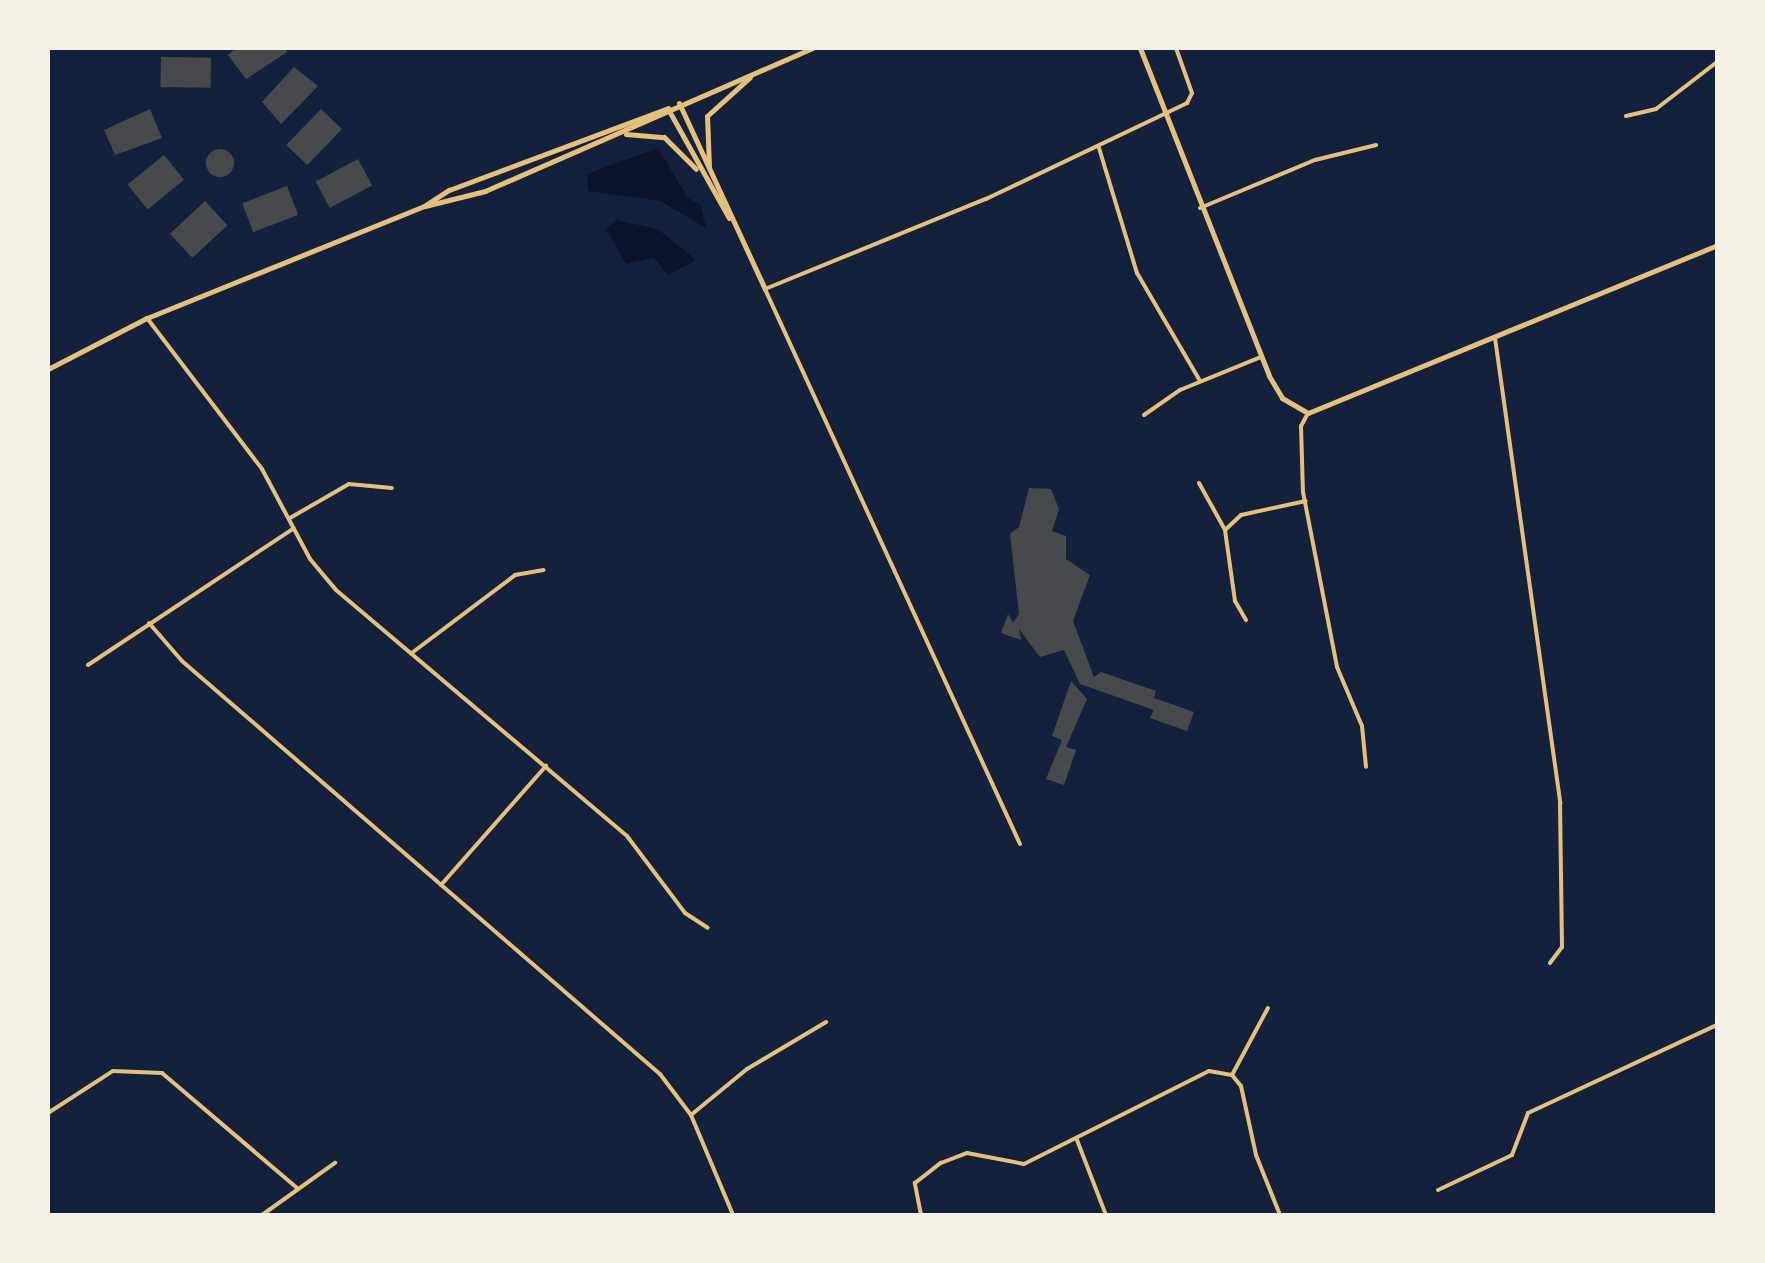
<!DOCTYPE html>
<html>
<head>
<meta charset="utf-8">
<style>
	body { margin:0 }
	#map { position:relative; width:1765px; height:1263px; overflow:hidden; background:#14213d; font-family:"Open Sans",sans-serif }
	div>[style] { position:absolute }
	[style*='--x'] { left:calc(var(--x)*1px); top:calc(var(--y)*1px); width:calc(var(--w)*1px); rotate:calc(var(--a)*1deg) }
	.water>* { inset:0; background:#0b132b }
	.building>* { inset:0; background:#48494c; transform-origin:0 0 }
	.round { border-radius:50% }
	.minor>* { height:4px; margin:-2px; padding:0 2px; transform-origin:2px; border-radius:2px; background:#e5c07b }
	.tertiary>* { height:5px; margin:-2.5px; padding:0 2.5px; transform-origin:2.5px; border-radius:2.5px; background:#e5c07b }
	.secondary>* { height:5px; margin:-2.5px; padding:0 2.5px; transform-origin:2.5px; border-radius:2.5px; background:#e5c07b }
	span { translate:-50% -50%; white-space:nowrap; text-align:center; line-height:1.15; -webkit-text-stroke:6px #f6f1e7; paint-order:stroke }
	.frame { position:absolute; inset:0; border:50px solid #f6f1e7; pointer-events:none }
</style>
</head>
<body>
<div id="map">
	<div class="water">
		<i style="clip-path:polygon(658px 148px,688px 198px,701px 205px,706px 228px,660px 201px,588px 191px,587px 174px)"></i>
		<i style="clip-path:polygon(616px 220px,658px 229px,696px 260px,668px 275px,654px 258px,626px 264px,606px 229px)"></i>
	</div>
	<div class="building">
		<i style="clip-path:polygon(236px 48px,285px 48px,287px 52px,246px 79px,228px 55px)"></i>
		<i style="left:161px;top:57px;width:50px;height:30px;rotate:1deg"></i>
		<i style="clip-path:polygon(294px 67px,318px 86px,281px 124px,262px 102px)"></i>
		<i style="clip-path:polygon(150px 109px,162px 138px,115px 155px,104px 130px)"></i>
		<i style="left:321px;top:109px;width:29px;height:50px;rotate:44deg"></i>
		<i class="round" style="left:206px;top:149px;width:28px;height:28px"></i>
		<i style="left:164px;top:155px;width:32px;height:47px;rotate:51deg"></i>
		<i style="left:358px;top:159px;width:30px;height:48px;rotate:62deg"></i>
		<i style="left:287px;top:186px;width:31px;height:48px;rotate:69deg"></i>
		<i style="left:205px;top:201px;width:33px;height:48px;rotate:47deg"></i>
		<i style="clip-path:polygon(1029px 488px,1051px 489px,1059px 509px,1052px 531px,1066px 536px,1066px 559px,1090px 575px,1073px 621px,1094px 677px,1101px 672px,1156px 691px,1154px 698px,1194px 712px,1187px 731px,1150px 718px,1154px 710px,1080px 684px,1064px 650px,1040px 657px,1019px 629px,1021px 640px,1001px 633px,1008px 614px,1013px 623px,1019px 614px,1010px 534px,1019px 527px)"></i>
		<i style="clip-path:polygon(1071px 681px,1087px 699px,1066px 747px,1076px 750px,1064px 785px,1046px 779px,1062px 740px,1052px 736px)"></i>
	</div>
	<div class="minor">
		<i style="--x:1186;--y:48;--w:11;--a:0"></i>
		<i style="--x:1626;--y:116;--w:31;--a:-13"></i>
		<i style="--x:1656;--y:109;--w:77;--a:-37.6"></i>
		<i style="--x:1099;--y:148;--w:131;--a:73.1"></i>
		<i style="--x:1137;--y:273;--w:125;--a:59.7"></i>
		<i style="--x:1200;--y:208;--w:125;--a:-22.7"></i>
		<i style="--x:1315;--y:160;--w:63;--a:-13.8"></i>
		<i style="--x:147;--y:318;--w:190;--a:52.7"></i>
		<i style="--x:262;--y:469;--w:102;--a:61.9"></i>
		<i style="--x:310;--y:559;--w:40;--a:50"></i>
		<i style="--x:336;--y:590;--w:381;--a:40.2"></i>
		<i style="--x:627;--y:836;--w:96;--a:53"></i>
		<i style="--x:685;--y:913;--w:27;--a:33"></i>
		<i style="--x:1495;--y:338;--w:470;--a:82"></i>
		<i style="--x:1560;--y:803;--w:144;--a:89.2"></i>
		<i style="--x:1562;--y:947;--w:20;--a:127"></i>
		<i style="--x:1308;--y:413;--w:15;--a:118"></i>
		<i style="--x:1301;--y:426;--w:66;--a:88.3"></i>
		<i style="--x:1303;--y:492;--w:178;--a:79"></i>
		<i style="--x:1337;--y:667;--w:64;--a:67"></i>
		<i style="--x:1362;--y:726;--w:41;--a:84.4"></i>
		<i style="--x:1144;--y:415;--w:44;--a:-34.8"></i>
		<i style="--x:1180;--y:390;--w:87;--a:-22.2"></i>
		<i style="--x:1199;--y:483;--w:54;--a:61"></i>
		<i style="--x:1225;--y:530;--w:72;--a:82"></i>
		<i style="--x:1235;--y:601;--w:22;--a:60"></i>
		<i style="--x:290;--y:518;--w:68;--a:-30"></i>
		<i style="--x:349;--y:484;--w:43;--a:5.3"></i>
		<i style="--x:1225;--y:530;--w:22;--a:-43"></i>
		<i style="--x:1241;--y:515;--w:66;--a:-12.3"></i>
		<i style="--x:149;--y:623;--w:50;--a:49"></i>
		<i style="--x:182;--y:661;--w:632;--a:40.83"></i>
		<i style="--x:660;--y:1074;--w:51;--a:52.9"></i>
		<i style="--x:691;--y:1115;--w:108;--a:67.2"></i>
		<i style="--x:413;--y:652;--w:128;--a:-37"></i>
		<i style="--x:515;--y:575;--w:29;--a:-10"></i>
		<i style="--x:88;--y:665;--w:247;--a:-33.6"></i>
		<i style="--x:1020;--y:844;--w:611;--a:-114.68"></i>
		<i style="--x:765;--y:289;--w:239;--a:-22.2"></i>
		<i style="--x:986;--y:199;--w:223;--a:-25.5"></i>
		<i style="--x:1187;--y:103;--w:11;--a:-63"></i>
		<i style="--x:1192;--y:93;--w:48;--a:-109.6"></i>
		<i style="--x:441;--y:885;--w:159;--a:-48.6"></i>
		<i style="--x:1232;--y:1075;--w:76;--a:-61.8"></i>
		<i style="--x:48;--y:1113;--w:77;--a:-32.9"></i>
		<i style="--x:113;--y:1071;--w:49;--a:2.3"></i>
		<i style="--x:162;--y:1073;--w:177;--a:40.4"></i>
		<i style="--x:691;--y:1115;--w:72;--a:-39.4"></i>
		<i style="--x:747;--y:1069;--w:92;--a:-30.7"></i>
		<i style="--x:1077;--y:1140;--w:80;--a:68.9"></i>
		<i style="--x:1438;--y:1190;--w:82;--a:-25.3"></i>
		<i style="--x:1512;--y:1155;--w:45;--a:-69.1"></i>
		<i style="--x:1528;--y:1113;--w:208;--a:-25"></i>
		<i style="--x:262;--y:1215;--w:90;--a:-35.5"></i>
		<i style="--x:921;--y:1215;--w:33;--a:-101"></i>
		<i style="--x:915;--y:1183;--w:33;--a:-38"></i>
		<i style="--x:941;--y:1163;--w:28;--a:-21"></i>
		<i style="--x:967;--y:1153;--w:58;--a:10.9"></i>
		<i style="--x:1024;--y:1164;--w:207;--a:-26.7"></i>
		<i style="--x:1209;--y:1071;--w:23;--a:10"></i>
		<i style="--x:1232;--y:1075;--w:14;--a:51"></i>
		<i style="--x:1241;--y:1086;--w:71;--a:77.7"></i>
		<i style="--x:1256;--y:1155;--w:65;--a:68.2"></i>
	</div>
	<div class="tertiary">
		<i style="--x:679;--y:103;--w:205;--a:65.2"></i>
		<i style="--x:668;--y:109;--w:125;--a:60.8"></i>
	</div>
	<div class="secondary">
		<i style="--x:1140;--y:48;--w:352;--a:68.5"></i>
		<i style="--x:1269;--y:376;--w:26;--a:59"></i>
		<i style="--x:1282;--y:398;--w:30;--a:30"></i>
		<i style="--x:1308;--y:413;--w:442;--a:-22.3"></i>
		<i style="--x:626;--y:134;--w:38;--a:5"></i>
		<i style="--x:664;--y:137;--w:45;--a:45"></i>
		<i style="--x:709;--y:167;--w:51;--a:-92.2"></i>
		<i style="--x:707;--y:116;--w:58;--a:-42.2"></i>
		<i style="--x:425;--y:206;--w:62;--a:-14"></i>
		<i style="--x:485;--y:191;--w:358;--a:-23.6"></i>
		<i style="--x:48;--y:369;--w:111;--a:-27.3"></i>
		<i style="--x:147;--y:318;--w:299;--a:-22"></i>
		<i style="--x:424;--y:206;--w:30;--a:-33"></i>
		<i style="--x:449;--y:190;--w:234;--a:-20.5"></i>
	</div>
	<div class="frame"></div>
</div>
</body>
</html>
